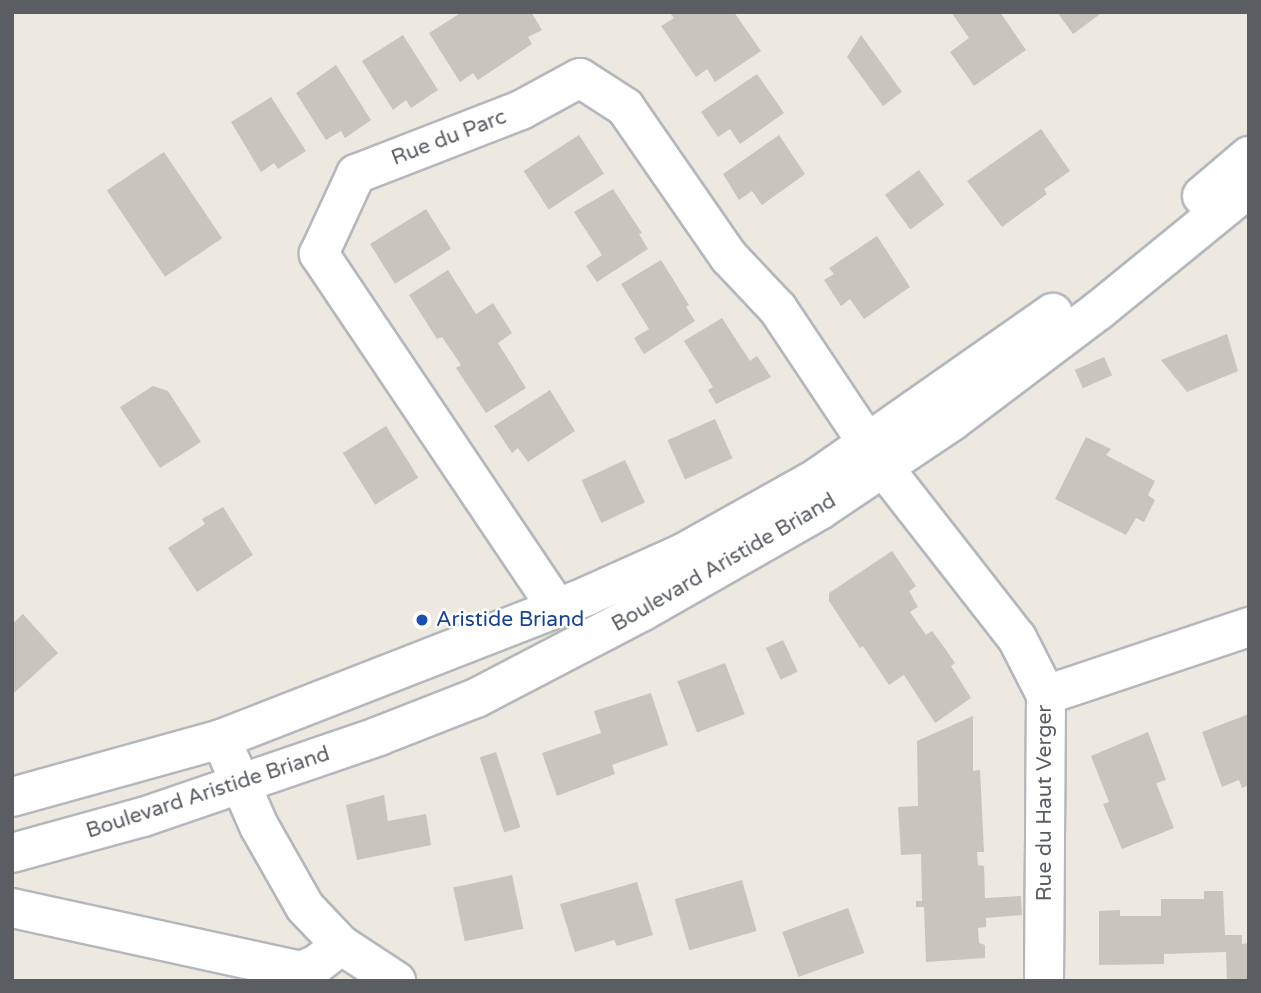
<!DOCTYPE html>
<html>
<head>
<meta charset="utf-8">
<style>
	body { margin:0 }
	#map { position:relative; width:1261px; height:993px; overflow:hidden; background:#ede9e1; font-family:"Varela Round",sans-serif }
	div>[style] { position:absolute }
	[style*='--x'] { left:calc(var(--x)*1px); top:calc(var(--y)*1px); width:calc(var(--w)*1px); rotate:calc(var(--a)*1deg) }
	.building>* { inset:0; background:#c8c4be; transform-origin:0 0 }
	.roads { filter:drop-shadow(2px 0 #b4b8bc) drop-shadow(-2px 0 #b4b8bc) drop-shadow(0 2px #b4b8bc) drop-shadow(0 -2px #b4b8bc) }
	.minor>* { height:38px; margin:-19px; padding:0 19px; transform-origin:19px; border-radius:19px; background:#fff }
	.secondary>* { height:38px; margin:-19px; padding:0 19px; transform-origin:19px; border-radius:19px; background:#fff }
	.dots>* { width:19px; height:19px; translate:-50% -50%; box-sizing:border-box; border:4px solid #fff; border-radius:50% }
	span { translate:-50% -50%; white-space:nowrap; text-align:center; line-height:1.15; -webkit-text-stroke:5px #fff; paint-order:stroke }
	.street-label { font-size:21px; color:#5a5e62 }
	.transit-label { font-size:21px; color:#164399 }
	.left { translate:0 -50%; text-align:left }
	.frame { position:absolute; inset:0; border:14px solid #5a5e62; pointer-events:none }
</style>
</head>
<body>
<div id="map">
	<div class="building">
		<i style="clip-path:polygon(462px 12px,531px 12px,542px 30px,528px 37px,532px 44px,478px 80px,473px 73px,460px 82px,429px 33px)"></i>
		<i style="clip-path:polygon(669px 12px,734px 12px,761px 51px,715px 82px,707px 69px,696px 77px,661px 26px,674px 18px)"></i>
		<i style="clip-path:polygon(951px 12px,1000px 12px,1026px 50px,974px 86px,950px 52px,969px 38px)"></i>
		<i style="clip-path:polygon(1057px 12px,1103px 12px,1073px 34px)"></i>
		<i style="clip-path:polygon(403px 35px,438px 90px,411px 108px,406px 100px,393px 110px,362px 61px)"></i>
		<i style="clip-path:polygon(861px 35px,902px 92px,883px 106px,847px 57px)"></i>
		<i style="clip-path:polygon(336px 65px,371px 120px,345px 138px,341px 131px,326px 140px,296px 93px)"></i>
		<i style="clip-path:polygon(757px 74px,784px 113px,740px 144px,730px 129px,718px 137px,701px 112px)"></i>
		<i style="clip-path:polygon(271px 97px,306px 151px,278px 169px,274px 163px,261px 172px,231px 122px)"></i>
		<i style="clip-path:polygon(1041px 129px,1070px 171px,1044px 189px,1047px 194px,1002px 227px,967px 181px)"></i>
		<i style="left:579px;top:135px;width:46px;height:66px;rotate:57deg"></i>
		<i style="clip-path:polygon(779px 135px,805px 174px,762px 205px,752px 191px,739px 200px,723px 174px)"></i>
		<i style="left:164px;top:152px;width:104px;height:69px;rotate:56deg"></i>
		<i style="left:919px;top:170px;width:43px;height:42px;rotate:54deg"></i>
		<i style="clip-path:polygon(613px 189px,642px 233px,639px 234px,648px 249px,597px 282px,586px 266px,602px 255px,574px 212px)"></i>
		<i style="left:426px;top:209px;width:47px;height:66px;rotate:58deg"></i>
		<i style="clip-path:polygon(877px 236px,910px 287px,864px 319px,850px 299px,841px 306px,824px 280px,834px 274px,829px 268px)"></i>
		<i style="clip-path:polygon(661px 260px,689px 305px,686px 307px,695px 321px,644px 354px,634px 338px,649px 329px,621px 284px)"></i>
		<i style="clip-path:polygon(448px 270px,476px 314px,493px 303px,512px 333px,498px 343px,526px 388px,486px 413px,456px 368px,461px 365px,442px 337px,437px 339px,409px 295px)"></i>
		<i style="clip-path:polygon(722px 318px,750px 361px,757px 356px,771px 377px,716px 404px,708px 390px,713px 387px,684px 341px)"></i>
		<i style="clip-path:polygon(1227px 334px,1238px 371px,1187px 392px,1161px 360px)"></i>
		<i style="left:1104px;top:357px;width:20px;height:32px;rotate:66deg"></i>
		<i style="clip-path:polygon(153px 386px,168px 391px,201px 442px,160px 468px,120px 407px)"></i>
		<i style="clip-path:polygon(550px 390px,575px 431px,528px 462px,518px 448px,512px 453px,494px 426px)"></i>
		<i style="left:715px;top:419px;width:43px;height:52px;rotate:66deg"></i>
		<i style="left:386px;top:426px;width:61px;height:51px;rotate:58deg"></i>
		<i style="clip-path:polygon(1086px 437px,1111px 449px,1106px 455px,1155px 481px,1148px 495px,1155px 500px,1144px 522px,1136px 518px,1126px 535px,1055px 499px)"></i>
		<i style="left:625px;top:460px;width:47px;height:48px;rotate:65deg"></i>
		<i style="clip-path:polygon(223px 507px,253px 555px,197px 592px,168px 548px,205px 524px,202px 519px)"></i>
		<i style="clip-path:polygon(892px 551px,916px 586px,909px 591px,918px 607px,910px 612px,926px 635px,932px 631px,944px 647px,955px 663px,951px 666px,971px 698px,935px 723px,904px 675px,889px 685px,863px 646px,860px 648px,829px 601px,829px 593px)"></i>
		<i style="clip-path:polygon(23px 614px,58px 653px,14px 693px,12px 624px)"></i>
		<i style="left:783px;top:640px;width:35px;height:19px;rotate:65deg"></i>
		<i style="left:725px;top:663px;width:55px;height:51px;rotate:69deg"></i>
		<i style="clip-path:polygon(651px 693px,668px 745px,612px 765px,615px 774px,557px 796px,542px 753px,601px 733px,594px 711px)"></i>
		<i style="clip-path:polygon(1249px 714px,1249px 785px,1242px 788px,1239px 780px,1222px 787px,1202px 732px)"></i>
		<i style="clip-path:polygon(973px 716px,973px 771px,980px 770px,984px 852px,977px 852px,978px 865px,984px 866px,985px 898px,1021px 896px,1022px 915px,986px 918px,986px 927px,978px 928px,979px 943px,985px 945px,985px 958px,926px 962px,924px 907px,916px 907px,916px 901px,922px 901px,921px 854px,901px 855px,898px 807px,918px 806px,917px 741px)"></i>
		<i style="clip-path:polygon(1148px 732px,1166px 780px,1156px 783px,1174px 828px,1122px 849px,1103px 804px,1109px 802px,1091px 756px)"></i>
		<i style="left:496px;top:752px;width:79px;height:17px;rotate:72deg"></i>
		<i style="clip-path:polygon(384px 795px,388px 821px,426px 814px,431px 845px,357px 860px,346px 805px)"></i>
		<i style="left:512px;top:875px;width:55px;height:60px;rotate:78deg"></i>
		<i style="left:742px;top:880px;width:53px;height:70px;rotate:74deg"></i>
		<i style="clip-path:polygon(637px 882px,653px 935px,617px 946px,614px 940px,575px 952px,560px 904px)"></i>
		<i style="clip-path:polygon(1204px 891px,1223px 891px,1225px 935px,1242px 935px,1242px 944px,1249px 943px,1249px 981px,1227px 981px,1226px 952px,1164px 954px,1164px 964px,1099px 965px,1099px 911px,1120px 910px,1120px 916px,1161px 916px,1161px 899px,1204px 899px)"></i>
		<i style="left:848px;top:908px;width:48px;height:70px;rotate:70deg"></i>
	</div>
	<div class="roads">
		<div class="minor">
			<i style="--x:557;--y:608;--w:427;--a:-123.9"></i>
			<i style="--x:319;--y:254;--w:88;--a:-65.2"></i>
			<i style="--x:356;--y:174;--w:177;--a:-21.2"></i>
			<i style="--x:521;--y:110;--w:67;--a:-28.5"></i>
			<i style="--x:580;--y:78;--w:54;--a:32.8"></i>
			<i style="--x:625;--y:107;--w:183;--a:55.3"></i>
			<i style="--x:729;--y:257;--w:71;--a:46.7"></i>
			<i style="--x:778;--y:309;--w:191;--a:56.3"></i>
			<i style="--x:884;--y:468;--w:216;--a:52"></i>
			<i style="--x:1017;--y:638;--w:64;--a:63"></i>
			<i style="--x:1046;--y:695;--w:286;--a:90.4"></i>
			<i style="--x:1046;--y:695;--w:214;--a:-18.5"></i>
			<i style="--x:221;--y:739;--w:95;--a:66.4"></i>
			<i style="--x:259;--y:826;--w:93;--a:60.4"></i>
			<i style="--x:305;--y:907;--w:52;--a:46.5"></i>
			<i style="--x:341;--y:945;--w:66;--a:33.2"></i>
			<i style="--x:12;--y:908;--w:295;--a:12.3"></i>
			<i style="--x:300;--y:971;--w:18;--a:-22"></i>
			<i style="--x:317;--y:964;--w:31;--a:-38"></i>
		</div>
		<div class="secondary">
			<i style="--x:1202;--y:196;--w:62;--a:-40.4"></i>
			<i style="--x:12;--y:797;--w:217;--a:-15.5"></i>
			<i style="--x:221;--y:739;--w:393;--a:-21.3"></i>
			<i style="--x:587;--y:596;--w:105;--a:-24.1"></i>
			<i style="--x:683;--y:553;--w:154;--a:-29.2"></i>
			<i style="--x:817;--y:478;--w:288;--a:-35"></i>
			<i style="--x:12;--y:853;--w:136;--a:-15.4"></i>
			<i style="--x:143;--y:817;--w:250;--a:-18.9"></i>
			<i style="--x:379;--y:736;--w:104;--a:-21.4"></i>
			<i style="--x:476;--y:698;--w:188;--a:-27.5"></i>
			<i style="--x:643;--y:611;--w:204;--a:-29.7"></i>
			<i style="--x:820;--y:510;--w:158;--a:-33.9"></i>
			<i style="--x:951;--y:422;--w:184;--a:-37.1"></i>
			<i style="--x:1098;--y:311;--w:195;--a:-39.2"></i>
		</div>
	</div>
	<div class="dots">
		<i style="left:422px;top:620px;background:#1a4fb4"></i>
	</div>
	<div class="street-label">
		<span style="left:449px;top:138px;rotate:-21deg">Rue du Parc</span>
		<span style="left:724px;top:563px;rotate:-30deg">Boulevard Aristide Briand</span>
		<span style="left:208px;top:793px;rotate:-18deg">Boulevard Aristide Briand</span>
		<span style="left:1045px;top:803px;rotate:-90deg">Rue du Haut Verger</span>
	</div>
	<div class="transit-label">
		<span class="left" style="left:436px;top:620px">Aristide Briand</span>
	</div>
	<div class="frame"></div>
</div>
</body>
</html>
